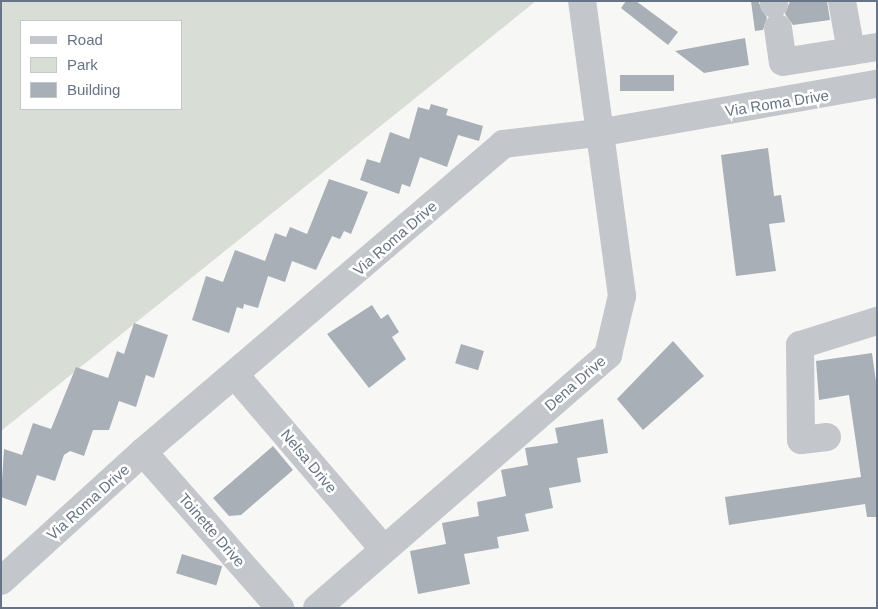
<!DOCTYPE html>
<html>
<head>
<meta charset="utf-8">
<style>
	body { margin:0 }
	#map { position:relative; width:878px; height:609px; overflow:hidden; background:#f7f8f5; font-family:Helvetica,sans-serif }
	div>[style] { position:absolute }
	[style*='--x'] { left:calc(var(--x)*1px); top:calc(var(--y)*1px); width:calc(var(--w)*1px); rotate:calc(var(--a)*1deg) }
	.green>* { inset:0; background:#d8ded6 }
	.building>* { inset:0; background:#a9afb7; transform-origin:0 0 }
	.minor>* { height:28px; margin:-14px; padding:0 14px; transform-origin:14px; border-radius:14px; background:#c3c6ca }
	span { translate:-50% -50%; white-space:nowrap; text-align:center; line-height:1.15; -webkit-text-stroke:5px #fff; paint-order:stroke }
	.street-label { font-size:15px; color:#677485 }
	.frame { position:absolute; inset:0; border:2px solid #677485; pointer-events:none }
	.legend { position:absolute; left:20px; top:20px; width:162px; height:90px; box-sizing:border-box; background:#fff; border:1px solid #c2c7ce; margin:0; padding:6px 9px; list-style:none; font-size:15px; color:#677485 }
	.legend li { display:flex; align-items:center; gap:10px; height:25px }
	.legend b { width:25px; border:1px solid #c2c7ce }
</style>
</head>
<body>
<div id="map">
	<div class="green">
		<i style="clip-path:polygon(evenodd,1px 1px,536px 1px,1px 431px,1px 1px,21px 21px,181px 21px,181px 109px,21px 109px,21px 21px)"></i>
	</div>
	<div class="building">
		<i style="clip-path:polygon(626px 1px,636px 1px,678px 32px,668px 45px,621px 8px)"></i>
		<i style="clip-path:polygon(751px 1px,758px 1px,767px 18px,763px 30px,755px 31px)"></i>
		<i style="clip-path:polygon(790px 1px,827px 1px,830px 20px,793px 25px,785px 14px)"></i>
		<i style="clip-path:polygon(745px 38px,749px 65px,732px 68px,704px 73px,675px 51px)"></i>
		<i style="left:620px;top:75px;width:54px;height:16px"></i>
		<i style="clip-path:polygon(431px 104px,448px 109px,446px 115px,483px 126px,479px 141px,458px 135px,447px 167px,420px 157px,410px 187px,402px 184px,399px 194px,360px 180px,367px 159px,380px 163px,390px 132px,409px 139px,418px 107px,429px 110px)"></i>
		<i style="clip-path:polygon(768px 148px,774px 196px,781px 195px,785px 222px,769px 224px,776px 271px,736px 276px,721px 155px)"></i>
		<i style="clip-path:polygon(329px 179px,368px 192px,351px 234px,344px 231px,340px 239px,332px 236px,316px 270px,292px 261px,285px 282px,268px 276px,258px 308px,244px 304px,243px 309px,237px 307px,229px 333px,192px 320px,206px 276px,223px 282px,235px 250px,265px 261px,275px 233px,286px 237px,290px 227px,307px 234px)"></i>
		<i style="clip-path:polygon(372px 305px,381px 319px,388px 314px,399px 332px,392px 337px,406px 359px,369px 388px,327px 334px)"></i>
		<i style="clip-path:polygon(134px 323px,168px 335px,154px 378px,146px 375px,136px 407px,119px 401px,109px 430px,93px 430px,84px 456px,70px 451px,64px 455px,55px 481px,37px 475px,26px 506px,1px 497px,4px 449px,22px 455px,33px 423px,51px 429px,76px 367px,108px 378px,117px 351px,124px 354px)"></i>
		<i style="clip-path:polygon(673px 341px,704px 376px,643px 430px,617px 399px)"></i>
		<i style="left:461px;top:344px;width:24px;height:20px;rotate:17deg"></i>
		<i style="clip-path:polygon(872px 353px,877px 389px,877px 517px,867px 517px,865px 504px,729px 525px,725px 497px,861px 477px,849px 395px,819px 400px,816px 361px)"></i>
		<i style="clip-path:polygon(603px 419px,608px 453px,577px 458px,581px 482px,549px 488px,553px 508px,525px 514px,529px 531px,497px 537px,499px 548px,464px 554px,470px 584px,418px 594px,410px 551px,446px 544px,442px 523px,479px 516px,477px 502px,506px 496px,501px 470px,528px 465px,525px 448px,558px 443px,555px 428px)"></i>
		<i style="clip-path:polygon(273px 446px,293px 470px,241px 515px,229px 516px,213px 498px)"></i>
		<i style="left:182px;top:554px;width:42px;height:20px;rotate:17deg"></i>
	</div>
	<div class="minor">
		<i style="--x:774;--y:1;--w:3;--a:90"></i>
		<i style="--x:842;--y:1;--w:51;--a:79.8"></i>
		<i style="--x:778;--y:28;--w:34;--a:82"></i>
		<i style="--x:783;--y:62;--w:95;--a:-9.1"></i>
		<i style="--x:235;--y:375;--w:226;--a:49.5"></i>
		<i style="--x:827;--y:437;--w:26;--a:173"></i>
		<i style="--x:801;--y:440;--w:95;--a:-90.6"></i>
		<i style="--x:800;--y:345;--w:81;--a:-17.3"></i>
		<i style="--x:143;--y:452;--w:208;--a:48.7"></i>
		<i style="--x:1;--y:581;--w:192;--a:-42.3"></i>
		<i style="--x:143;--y:452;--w:474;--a:-40.5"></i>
		<i style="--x:503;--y:144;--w:96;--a:-6.6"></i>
		<i style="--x:598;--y:133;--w:283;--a:-10"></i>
		<i style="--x:317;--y:608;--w:386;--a:-41"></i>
		<i style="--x:608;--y:355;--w:61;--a:-76.7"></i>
		<i style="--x:622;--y:296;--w:298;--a:-97.7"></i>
	</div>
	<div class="street-label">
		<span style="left:777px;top:103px;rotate:-9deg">Via Roma Drive</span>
		<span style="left:395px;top:238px;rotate:-41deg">Via Roma Drive</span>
		<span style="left:575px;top:383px;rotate:-41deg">Dena Drive</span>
		<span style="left:309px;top:461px;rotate:50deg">Nelsa Drive</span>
		<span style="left:88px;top:502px;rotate:-42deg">Via Roma Drive</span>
		<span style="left:212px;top:530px;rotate:49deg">Toinette Drive</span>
	</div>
	<div class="frame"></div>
	<ul class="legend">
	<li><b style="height:6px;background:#c3c6ca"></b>Road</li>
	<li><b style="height:14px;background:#d8ded6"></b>Park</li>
	<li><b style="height:14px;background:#a9afb7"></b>Building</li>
	</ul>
</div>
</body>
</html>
